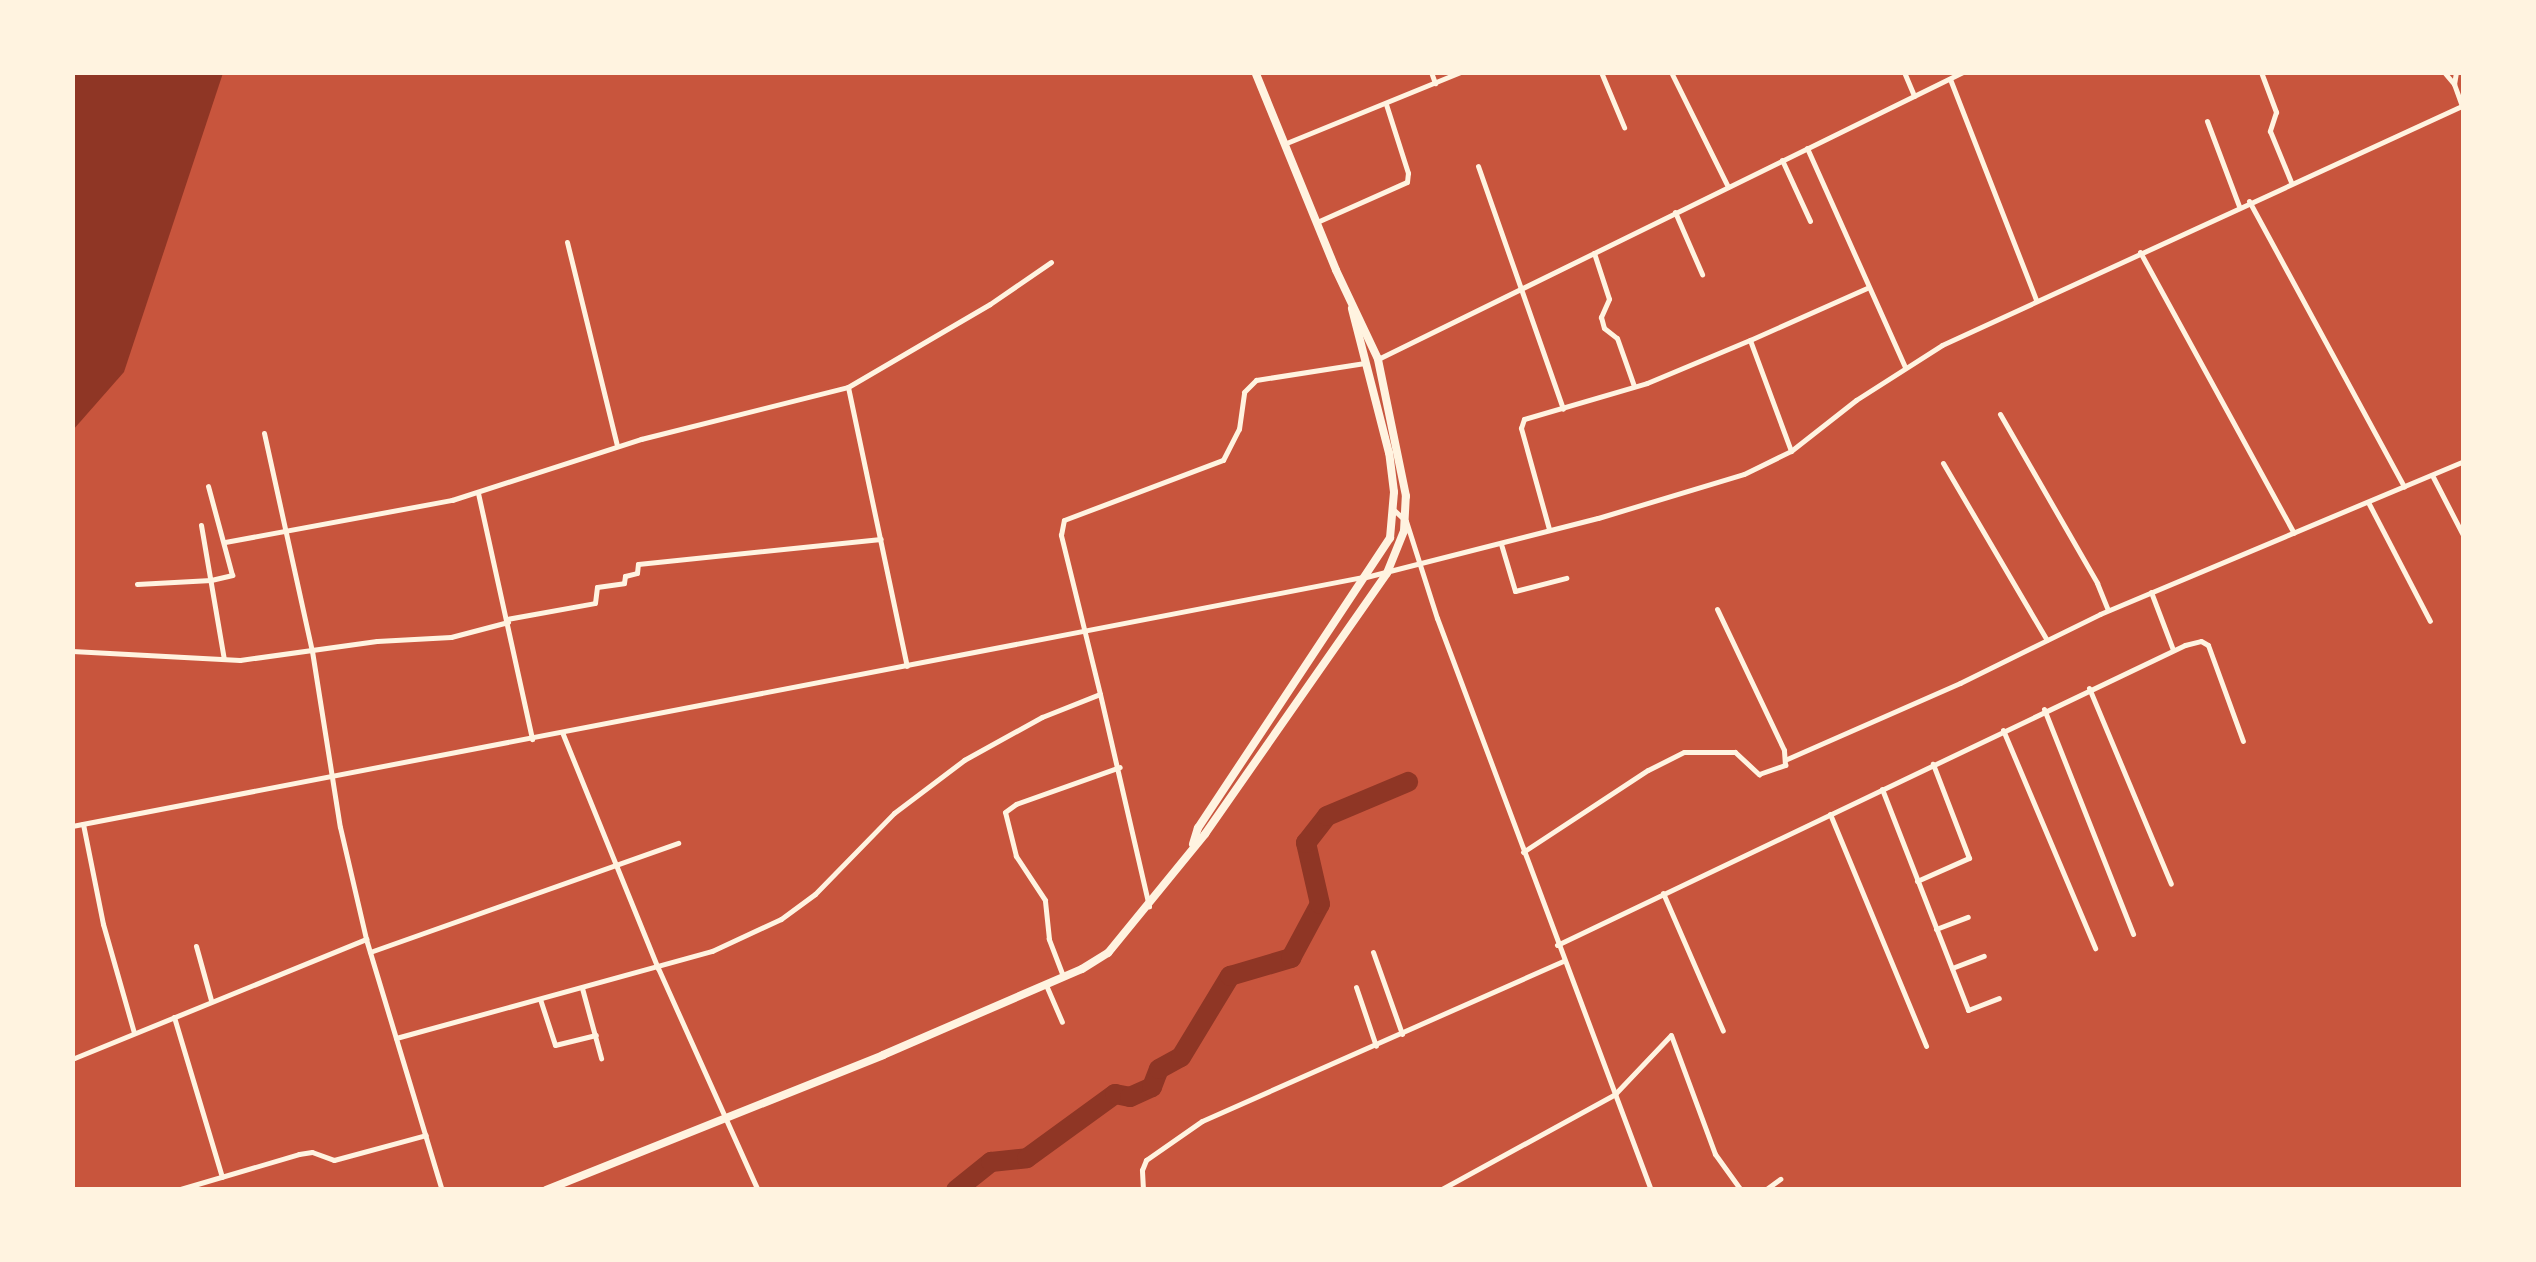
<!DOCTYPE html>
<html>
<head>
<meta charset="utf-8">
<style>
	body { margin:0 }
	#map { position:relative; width:2536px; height:1262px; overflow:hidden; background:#c8553d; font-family:"DejaVu Sans",sans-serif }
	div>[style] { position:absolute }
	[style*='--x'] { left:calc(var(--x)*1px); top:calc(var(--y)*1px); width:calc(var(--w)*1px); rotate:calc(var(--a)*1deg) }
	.water>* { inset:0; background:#8f3625 }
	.river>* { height:20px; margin:-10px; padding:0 10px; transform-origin:10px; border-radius:10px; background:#8f3625 }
	.minor>* { height:5px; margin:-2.5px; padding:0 2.5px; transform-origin:2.5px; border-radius:2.5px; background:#fff3e0 }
	.tertiary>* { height:5px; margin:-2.5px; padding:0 2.5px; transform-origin:2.5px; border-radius:2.5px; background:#fff3e0 }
	.trunk>* { height:8px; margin:-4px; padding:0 4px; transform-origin:4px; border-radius:4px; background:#fff3e0 }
	span { translate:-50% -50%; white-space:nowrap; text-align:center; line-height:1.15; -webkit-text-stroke:10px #fff3e0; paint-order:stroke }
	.frame { position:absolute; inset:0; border:75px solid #fff3e0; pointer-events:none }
</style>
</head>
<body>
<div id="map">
	<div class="water">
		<i style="clip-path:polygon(73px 72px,223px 73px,124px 372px,73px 430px)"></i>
	</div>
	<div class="river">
		<i style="--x:956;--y:1190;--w:45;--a:-38.7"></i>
		<i style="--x:991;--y:1162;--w:36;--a:-6"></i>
		<i style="--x:1027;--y:1158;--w:109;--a:-36"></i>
		<i style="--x:1115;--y:1094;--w:15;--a:11"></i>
		<i style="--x:1130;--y:1097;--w:24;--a:-24"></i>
		<i style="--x:1152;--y:1087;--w:19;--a:-69"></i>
		<i style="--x:1159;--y:1069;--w:25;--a:-29"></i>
		<i style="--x:1181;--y:1057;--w:95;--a:-58.8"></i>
		<i style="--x:1230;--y:976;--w:64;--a:-16.4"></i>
		<i style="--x:1291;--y:958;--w:61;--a:-61.8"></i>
		<i style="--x:1320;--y:904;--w:63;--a:-102.9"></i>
		<i style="--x:1306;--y:843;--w:34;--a:-52"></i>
		<i style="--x:1327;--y:816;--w:88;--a:-22.8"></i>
	</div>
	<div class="minor">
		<i style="--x:1431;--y:72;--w:12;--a:70"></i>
		<i style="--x:1601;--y:72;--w:60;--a:67.3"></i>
		<i style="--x:1671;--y:72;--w:128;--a:63.6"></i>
		<i style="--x:1904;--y:72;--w:26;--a:67"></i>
		<i style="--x:2261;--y:72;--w:43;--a:69.4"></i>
		<i style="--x:2276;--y:112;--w:20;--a:108"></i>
		<i style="--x:2270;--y:131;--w:55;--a:67.6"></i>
		<i style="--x:2444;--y:72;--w:16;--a:50"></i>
		<i style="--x:2456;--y:72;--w:12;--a:99"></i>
		<i style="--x:2454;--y:84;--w:23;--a:70"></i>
		<i style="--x:1950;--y:79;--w:237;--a:68.7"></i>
		<i style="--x:2207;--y:121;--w:91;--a:69.4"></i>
		<i style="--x:1284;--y:144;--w:190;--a:-22.2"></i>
		<i style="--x:1807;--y:148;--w:240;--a:65.9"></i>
		<i style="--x:1782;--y:160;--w:67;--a:65.3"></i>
		<i style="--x:1478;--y:166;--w:257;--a:70.7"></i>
		<i style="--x:2249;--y:201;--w:325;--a:61.5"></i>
		<i style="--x:1675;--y:212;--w:68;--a:66.5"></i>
		<i style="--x:1317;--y:222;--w:98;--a:-24"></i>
		<i style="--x:1407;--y:182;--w:9;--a:-84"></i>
		<i style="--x:1408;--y:173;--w:72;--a:-107.7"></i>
		<i style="--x:567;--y:242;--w:210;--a:76.2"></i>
		<i style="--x:2140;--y:252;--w:320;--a:61.3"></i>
		<i style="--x:1594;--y:253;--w:48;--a:71.9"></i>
		<i style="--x:1609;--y:299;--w:20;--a:114"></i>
		<i style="--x:1601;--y:317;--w:11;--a:75"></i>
		<i style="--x:1604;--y:328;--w:16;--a:38"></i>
		<i style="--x:1617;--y:338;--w:51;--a:70.5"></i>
		<i style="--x:1378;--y:359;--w:652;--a:-26.13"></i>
		<i style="--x:848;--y:387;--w:285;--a:78.1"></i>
		<i style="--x:2000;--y:414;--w:195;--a:60.1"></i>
		<i style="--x:2097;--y:583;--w:29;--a:68"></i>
		<i style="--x:264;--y:433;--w:223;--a:77.6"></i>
		<i style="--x:312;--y:651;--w:178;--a:81"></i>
		<i style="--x:340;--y:827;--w:115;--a:76.9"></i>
		<i style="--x:1791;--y:451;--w:118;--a:-110.3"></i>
		<i style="--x:1750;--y:340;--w:128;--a:-24"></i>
		<i style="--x:1943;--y:463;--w:205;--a:59.6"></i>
		<i style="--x:2432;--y:475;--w:70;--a:62.7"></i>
		<i style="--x:478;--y:493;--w:252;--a:77.6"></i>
		<i style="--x:2368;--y:502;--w:134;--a:62.5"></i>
		<i style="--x:201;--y:525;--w:136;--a:80.3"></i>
		<i style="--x:1549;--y:529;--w:105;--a:-105.5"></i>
		<i style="--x:1521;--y:428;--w:9;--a:-72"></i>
		<i style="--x:1524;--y:419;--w:128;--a:-16.3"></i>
		<i style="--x:1647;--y:383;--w:112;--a:-22.7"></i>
		<i style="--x:225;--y:542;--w:231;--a:-10.5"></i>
		<i style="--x:452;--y:500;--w:199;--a:-17.9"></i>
		<i style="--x:641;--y:439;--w:213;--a:-14.1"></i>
		<i style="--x:848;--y:387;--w:164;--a:-30.3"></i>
		<i style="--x:990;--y:304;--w:74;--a:-34.5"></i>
		<i style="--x:1501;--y:544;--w:49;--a:73.4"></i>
		<i style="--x:1515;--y:591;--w:53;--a:-14.3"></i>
		<i style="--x:137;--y:584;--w:74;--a:-3.1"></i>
		<i style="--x:211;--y:580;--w:22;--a:-13"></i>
		<i style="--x:232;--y:575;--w:92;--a:-105.1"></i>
		<i style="--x:2151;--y:592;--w:62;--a:69.2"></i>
		<i style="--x:507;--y:619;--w:89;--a:-10.3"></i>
		<i style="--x:595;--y:603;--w:16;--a:-83"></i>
		<i style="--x:597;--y:587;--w:27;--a:-8"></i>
		<i style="--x:624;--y:583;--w:7;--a:-82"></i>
		<i style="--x:625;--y:576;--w:12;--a:-14"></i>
		<i style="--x:637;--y:573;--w:9;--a:-84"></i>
		<i style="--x:638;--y:564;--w:244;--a:-5.9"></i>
		<i style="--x:72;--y:651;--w:168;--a:3.1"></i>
		<i style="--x:240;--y:660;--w:138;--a:-7.9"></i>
		<i style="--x:377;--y:641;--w:74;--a:-3.1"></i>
		<i style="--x:451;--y:637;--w:59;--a:-14.7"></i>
		<i style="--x:2089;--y:688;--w:212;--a:67.3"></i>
		<i style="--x:1100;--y:694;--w:218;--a:77"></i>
		<i style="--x:2044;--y:709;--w:242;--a:68.4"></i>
		<i style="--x:2003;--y:730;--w:237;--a:67.1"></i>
		<i style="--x:562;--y:732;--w:255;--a:67.9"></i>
		<i style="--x:658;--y:968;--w:243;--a:65.8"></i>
		<i style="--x:1787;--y:759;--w:189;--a:-23.7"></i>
		<i style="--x:1960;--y:683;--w:156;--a:-26.2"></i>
		<i style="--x:2100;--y:614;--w:395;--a:-22.8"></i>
		<i style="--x:1882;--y:789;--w:237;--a:68.7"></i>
		<i style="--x:1968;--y:1010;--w:33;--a:-21"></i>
		<i style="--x:1830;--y:814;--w:251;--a:67.5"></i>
		<i style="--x:83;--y:824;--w:102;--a:78.7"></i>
		<i style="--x:103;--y:924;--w:113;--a:74.1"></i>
		<i style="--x:72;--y:826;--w:1315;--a:-10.92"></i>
		<i style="--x:1523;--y:852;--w:149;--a:-33.3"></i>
		<i style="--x:1648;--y:770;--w:40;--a:-26.6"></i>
		<i style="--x:1684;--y:752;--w:51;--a:0"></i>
		<i style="--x:1735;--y:752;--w:33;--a:43"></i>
		<i style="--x:1759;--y:774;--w:28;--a:-19"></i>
		<i style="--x:1785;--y:765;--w:15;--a:-94"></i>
		<i style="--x:1784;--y:750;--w:156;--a:-115.4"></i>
		<i style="--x:1917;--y:881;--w:57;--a:-23.9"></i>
		<i style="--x:1969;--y:858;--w:101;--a:-111"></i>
		<i style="--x:1663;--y:893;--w:150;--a:66.5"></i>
		<i style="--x:1936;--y:929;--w:34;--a:-21"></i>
		<i style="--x:1557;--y:945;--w:696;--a:-25.53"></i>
		<i style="--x:2185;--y:645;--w:16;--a:-14"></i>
		<i style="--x:2201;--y:641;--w:8;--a:30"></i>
		<i style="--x:2208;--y:645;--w:102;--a:70"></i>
		<i style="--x:196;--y:946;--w:56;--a:74.5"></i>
		<i style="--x:370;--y:952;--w:327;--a:-19.5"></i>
		<i style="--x:1373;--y:952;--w:87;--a:70.5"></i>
		<i style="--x:1952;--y:968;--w:34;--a:-21"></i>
		<i style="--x:1063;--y:976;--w:40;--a:-111"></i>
		<i style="--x:1049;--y:939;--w:39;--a:-96"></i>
		<i style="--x:1045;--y:900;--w:53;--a:-123.4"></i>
		<i style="--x:1016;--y:856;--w:45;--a:-104"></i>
		<i style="--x:1005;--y:812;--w:14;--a:-36"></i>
		<i style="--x:1016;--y:804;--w:110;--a:-19.6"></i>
		<i style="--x:1046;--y:985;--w:40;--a:66.6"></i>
		<i style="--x:1356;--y:987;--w:62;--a:71.3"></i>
		<i style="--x:582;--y:988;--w:73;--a:74.8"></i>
		<i style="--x:540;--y:999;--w:48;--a:71.9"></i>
		<i style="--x:555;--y:1045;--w:42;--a:-13.7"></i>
		<i style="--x:174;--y:1017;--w:167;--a:73.3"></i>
		<i style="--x:396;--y:1038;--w:328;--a:-15.4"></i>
		<i style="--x:712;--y:951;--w:76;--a:-24.9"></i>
		<i style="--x:781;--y:919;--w:42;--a:-36.3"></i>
		<i style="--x:815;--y:894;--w:113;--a:-45.7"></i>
		<i style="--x:894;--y:813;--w:88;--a:-37.1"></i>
		<i style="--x:964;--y:760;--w:89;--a:-28.9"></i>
		<i style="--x:1042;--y:717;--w:62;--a:-21.6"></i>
		<i style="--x:1100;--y:694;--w:164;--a:-103.8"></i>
		<i style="--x:1061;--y:535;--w:15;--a:-79"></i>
		<i style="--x:1064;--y:520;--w:170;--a:-20.7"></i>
		<i style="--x:1223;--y:460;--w:35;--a:-63"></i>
		<i style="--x:1239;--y:429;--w:37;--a:-82"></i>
		<i style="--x:1244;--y:392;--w:17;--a:-45"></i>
		<i style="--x:1256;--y:380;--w:110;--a:-8.9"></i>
		<i style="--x:72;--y:1059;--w:318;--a:-22.2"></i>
		<i style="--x:366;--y:939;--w:262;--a:73.2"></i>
		<i style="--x:177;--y:1190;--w:127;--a:-16.4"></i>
		<i style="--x:299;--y:1154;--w:13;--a:-9"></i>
		<i style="--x:312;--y:1152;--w:23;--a:20"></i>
		<i style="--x:334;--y:1160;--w:95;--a:-15.2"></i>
		<i style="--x:1143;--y:1190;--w:20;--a:-93"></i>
		<i style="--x:1142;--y:1170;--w:11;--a:-68"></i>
		<i style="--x:1146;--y:1160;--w:68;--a:-34.9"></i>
		<i style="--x:1202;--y:1121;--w:395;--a:-23.9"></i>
		<i style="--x:1440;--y:1190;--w:200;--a:-28.7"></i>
		<i style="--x:1615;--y:1094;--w:81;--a:-46.5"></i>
		<i style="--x:1671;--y:1035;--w:127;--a:69.7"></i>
		<i style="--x:1715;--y:1154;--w:44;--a:54.2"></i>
		<i style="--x:1765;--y:1190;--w:19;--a:-36"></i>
	</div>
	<div class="tertiary">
		<i style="--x:1394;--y:510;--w:16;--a:43"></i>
		<i style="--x:1406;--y:521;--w:102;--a:72.3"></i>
		<i style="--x:1437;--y:618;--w:611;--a:69.49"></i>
		<i style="--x:1366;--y:577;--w:239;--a:-14.3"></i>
		<i style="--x:1598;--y:518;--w:152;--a:-16.8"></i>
		<i style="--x:1744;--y:474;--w:52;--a:-26.1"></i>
		<i style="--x:1791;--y:451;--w:83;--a:-38.1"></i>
		<i style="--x:1856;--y:400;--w:102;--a:-32.6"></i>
		<i style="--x:1942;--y:345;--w:575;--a:-24.69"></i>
	</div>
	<div class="trunk">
		<i style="--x:1193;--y:844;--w:17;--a:-73"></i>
		<i style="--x:1198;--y:828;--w:348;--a:-56.5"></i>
		<i style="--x:1390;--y:538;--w:46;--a:-85"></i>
		<i style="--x:1394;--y:492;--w:39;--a:-97"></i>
		<i style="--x:1389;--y:453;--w:149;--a:-104.4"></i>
		<i style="--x:546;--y:1190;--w:363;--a:-21.8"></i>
		<i style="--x:883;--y:1055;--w:217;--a:-23.4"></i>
		<i style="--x:1082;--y:969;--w:31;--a:-32"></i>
		<i style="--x:1108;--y:953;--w:154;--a:-50.8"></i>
		<i style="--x:1205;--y:834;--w:318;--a:-55.1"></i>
		<i style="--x:1387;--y:573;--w:45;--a:-68"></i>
		<i style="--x:1404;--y:531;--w:35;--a:-87"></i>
		<i style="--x:1406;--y:496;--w:140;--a:-101.6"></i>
		<i style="--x:1378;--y:359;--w:98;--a:-115.3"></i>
		<i style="--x:1336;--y:270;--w:214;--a:-112.2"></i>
	</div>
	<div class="frame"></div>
</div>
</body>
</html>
